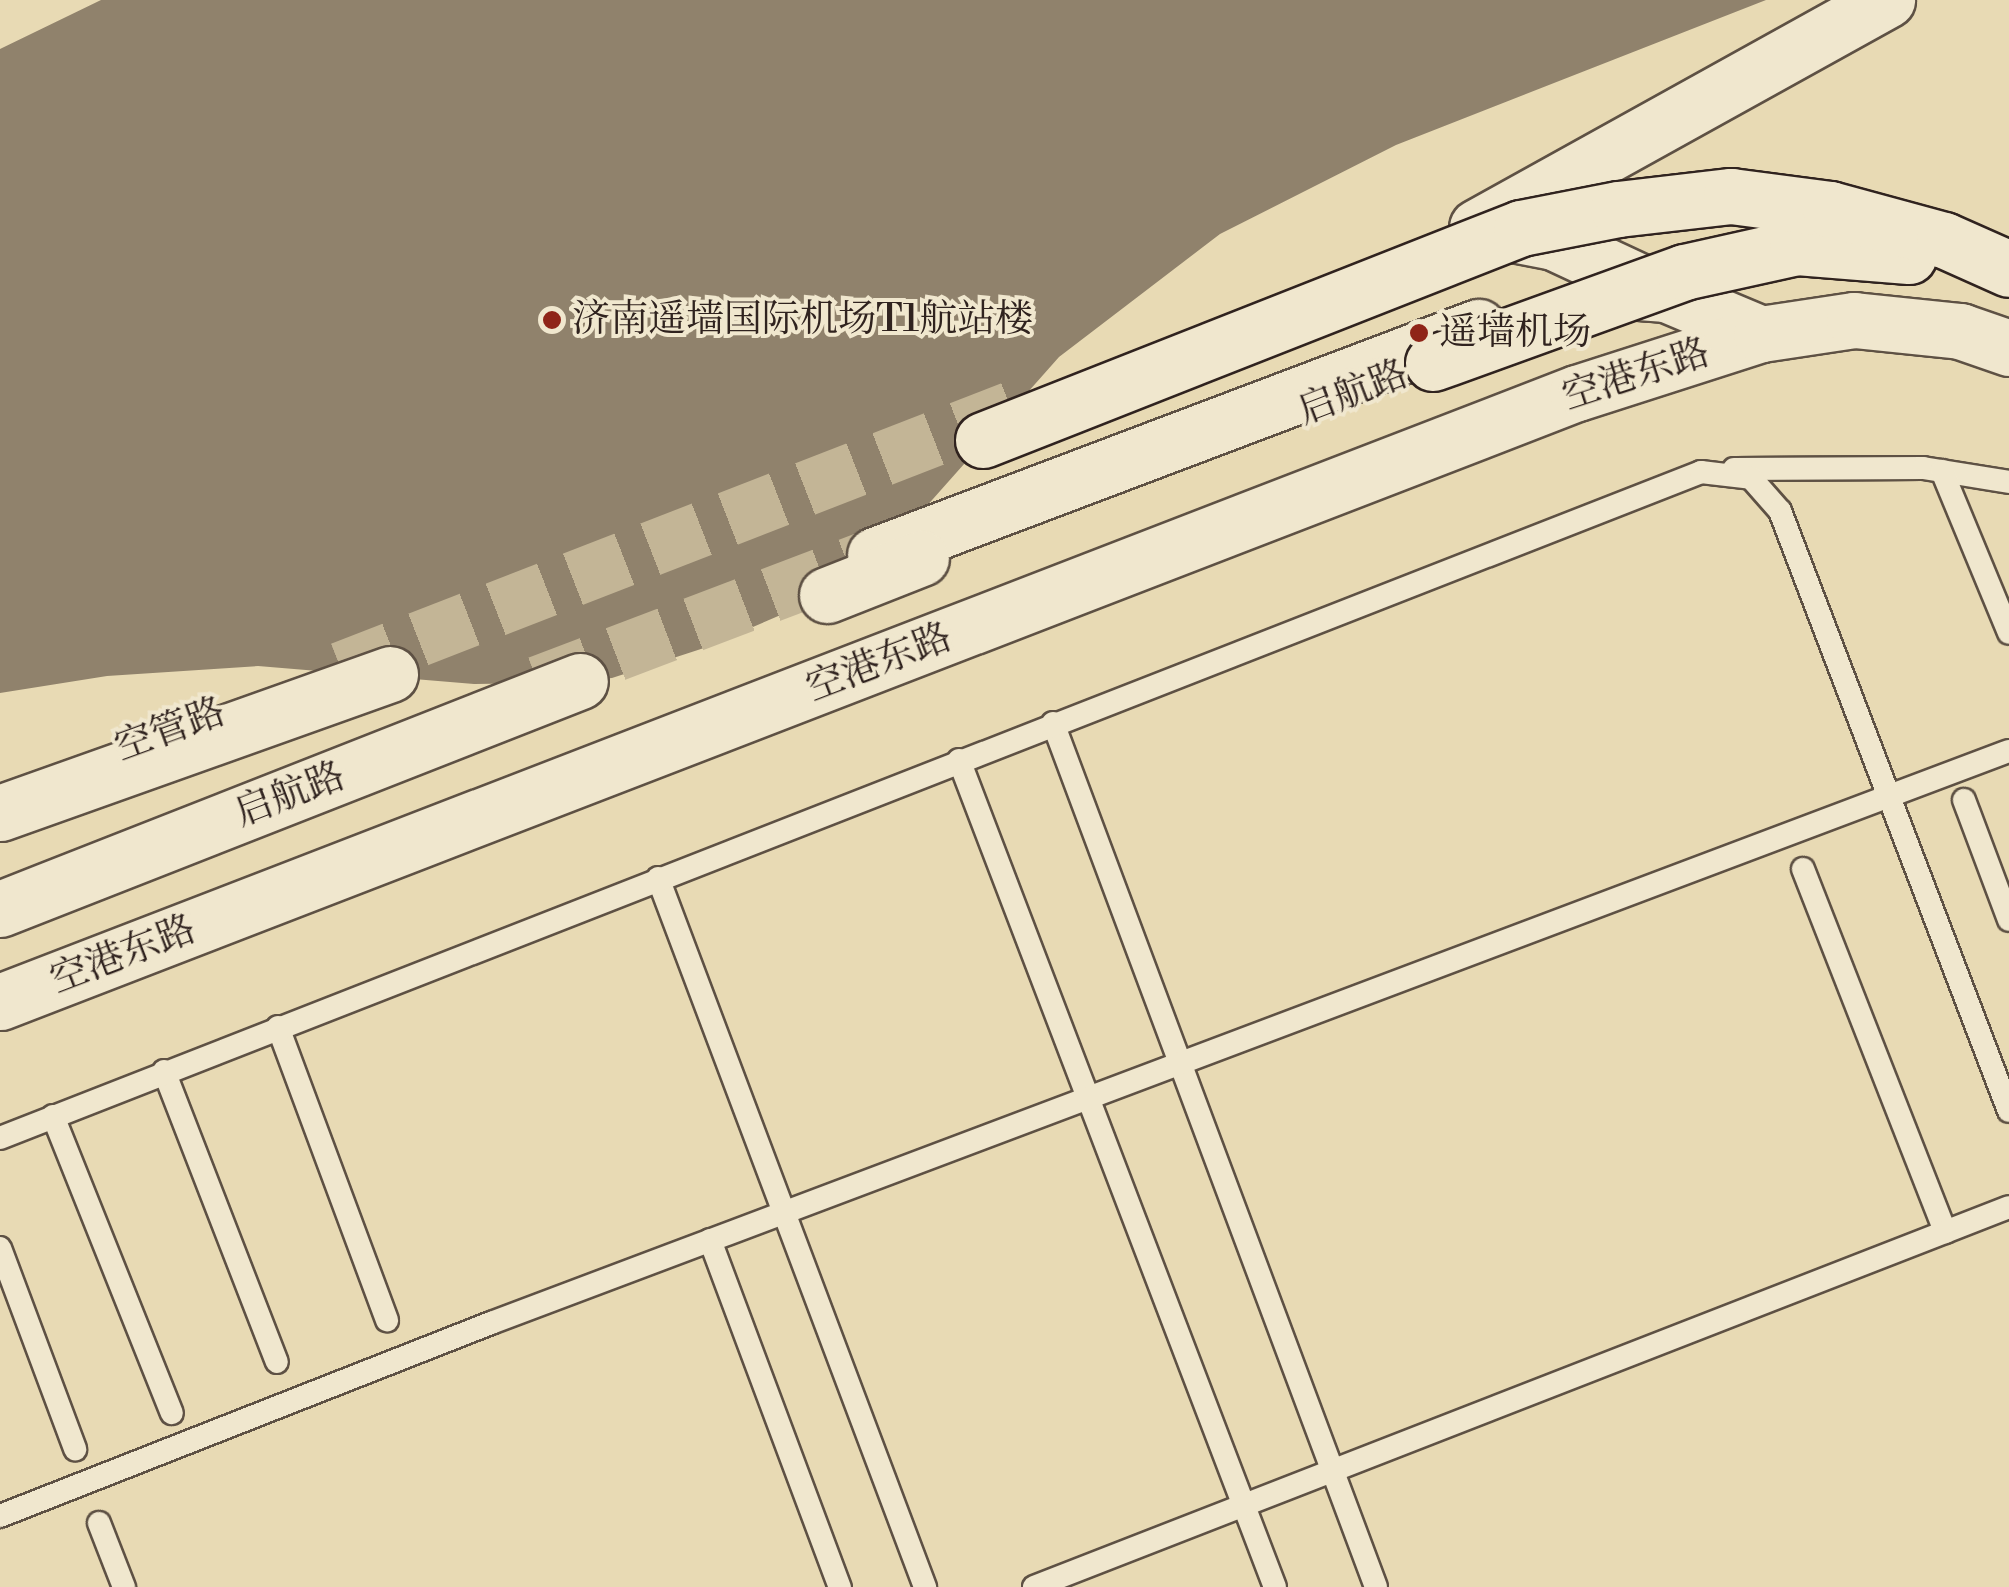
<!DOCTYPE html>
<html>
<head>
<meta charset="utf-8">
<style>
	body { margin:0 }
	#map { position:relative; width:2009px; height:1587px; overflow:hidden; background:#e8dab4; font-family:"Libre Bodoni","Noto Serif SC",serif }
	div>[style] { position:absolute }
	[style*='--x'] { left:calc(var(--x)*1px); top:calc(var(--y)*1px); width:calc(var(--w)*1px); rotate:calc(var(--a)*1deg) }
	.building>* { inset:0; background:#90826c }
	.secondary-tunnel>* { height:55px; margin-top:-27.5px; transform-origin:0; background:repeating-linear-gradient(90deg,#c3b596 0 55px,transparent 0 83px) }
	.roads { filter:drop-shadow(2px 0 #5e5144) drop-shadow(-2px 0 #5e5144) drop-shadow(0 2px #5e5144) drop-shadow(0 -2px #5e5144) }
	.lane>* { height:22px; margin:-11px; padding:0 11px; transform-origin:11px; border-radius:11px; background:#f0e7ce }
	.secondary>* { height:55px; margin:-27.5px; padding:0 27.5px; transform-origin:27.5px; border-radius:27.5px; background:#f0e7ce }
	.bridges { filter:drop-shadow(2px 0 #30231f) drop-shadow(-2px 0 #30231f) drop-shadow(0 2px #30231f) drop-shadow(0 -2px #30231f) }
	.secondary-bridge>* { height:55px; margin:-27.5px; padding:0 27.5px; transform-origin:27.5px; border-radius:27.5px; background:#f0e7ce }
	.dots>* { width:28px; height:28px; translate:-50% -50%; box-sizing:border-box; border:5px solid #f0e7ce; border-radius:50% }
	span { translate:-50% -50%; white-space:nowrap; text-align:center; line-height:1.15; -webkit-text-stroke:8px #f0e7ce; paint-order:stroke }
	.poi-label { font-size:38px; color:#30231f }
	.left { translate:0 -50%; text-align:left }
	.street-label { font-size:38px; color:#30231f }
</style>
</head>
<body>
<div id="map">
	<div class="building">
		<i style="clip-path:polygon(101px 0,1766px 0,1396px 145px,1220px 234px,1059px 357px,909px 526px,827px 595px,704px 648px,612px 678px,551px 683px,474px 684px,258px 666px,107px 676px,0 693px,0 49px)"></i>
	</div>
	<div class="secondary-tunnel">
		<i style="--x:341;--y:669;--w:720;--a:-21.25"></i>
		<i style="--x:538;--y:683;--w:357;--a:-20.8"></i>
	</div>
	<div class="roads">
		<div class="lane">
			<i style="--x:1734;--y:469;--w:189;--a:-0.3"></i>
			<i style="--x:1923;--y:468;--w:87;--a:9.2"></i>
			<i style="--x:1942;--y:471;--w:175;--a:67.5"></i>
			<i style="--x:1053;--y:723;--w:922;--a:69.5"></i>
			<i style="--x:959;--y:760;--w:885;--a:69.09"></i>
			<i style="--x:1964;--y:800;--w:128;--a:69.4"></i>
			<i style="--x:1803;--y:869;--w:390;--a:68.6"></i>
			<i style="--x:658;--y:878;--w:758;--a:69.36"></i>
			<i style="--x:278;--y:1027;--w:313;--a:69.6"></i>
			<i style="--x:164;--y:1071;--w:312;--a:68.8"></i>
			<i style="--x:53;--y:1116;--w:320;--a:68.2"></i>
			<i style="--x:0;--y:1138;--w:1827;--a:-21.38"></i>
			<i style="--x:1701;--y:472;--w:50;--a:6.8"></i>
			<i style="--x:1751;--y:478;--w:44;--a:48.7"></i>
			<i style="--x:1780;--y:511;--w:642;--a:69.11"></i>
			<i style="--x:710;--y:1240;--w:371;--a:69.5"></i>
			<i style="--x:0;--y:1248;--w:215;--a:69.5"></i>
			<i style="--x:0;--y:1516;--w:528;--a:-21.46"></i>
			<i style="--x:491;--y:1323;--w:1622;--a:-20.65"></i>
			<i style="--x:99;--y:1523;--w:69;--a:68.7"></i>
			<i style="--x:1034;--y:1587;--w:1046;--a:-21.29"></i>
		</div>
		<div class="secondary">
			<i style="--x:1477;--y:227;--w:469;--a:-29"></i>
			<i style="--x:1492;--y:230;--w:63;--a:11"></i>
			<i style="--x:1554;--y:242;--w:116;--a:25"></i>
			<i style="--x:1612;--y:290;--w:54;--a:4.2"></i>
			<i style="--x:1666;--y:294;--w:103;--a:22.8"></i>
			<i style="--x:875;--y:555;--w:645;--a:-20.71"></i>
			<i style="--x:827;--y:595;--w:101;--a:-21.5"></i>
			<i style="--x:0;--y:813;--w:414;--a:-19.6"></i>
			<i style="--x:0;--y:909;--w:623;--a:-21.46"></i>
			<i style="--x:0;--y:1002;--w:1691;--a:-21.12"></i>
			<i style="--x:1577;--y:393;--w:193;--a:-17.8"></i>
			<i style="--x:1761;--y:334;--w:94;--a:-8.6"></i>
			<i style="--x:1854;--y:320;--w:107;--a:5.9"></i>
			<i style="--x:1960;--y:331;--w:52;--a:19.1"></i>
		</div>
	</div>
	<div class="bridges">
		<div class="secondary-bridge">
			<i style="--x:1433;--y:363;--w:267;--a:-19.9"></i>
			<i style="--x:1684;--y:272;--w:116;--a:-12.5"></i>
			<i style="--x:1797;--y:247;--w:112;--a:4.6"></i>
			<i style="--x:983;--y:440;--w:578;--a:-21.51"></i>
			<i style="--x:1521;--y:228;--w:99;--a:-11.1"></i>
			<i style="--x:1618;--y:209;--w:114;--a:-6.6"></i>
			<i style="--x:1731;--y:196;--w:100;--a:7.5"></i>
			<i style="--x:1830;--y:209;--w:118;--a:15.2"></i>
			<i style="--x:1944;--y:240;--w:71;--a:24"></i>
		</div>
	</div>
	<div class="dots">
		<i style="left:552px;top:320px;background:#8f2418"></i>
		<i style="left:1419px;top:333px;background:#8f2418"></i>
	</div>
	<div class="poi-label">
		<span class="left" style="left:572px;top:320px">济南遥墙国际机场T1航站楼</span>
		<span class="left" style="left:1439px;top:333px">遥墙机场</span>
	</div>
	<div class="street-label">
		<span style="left:1636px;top:375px;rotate:-18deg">空港东路</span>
		<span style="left:1353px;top:393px;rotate:-21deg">启航路</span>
		<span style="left:879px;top:663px;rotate:-21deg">空港东路</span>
		<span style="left:170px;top:730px;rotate:-20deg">空管路</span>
		<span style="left:290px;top:795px;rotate:-21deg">启航路</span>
		<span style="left:123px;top:955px;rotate:-21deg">空港东路</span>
	</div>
</div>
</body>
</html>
